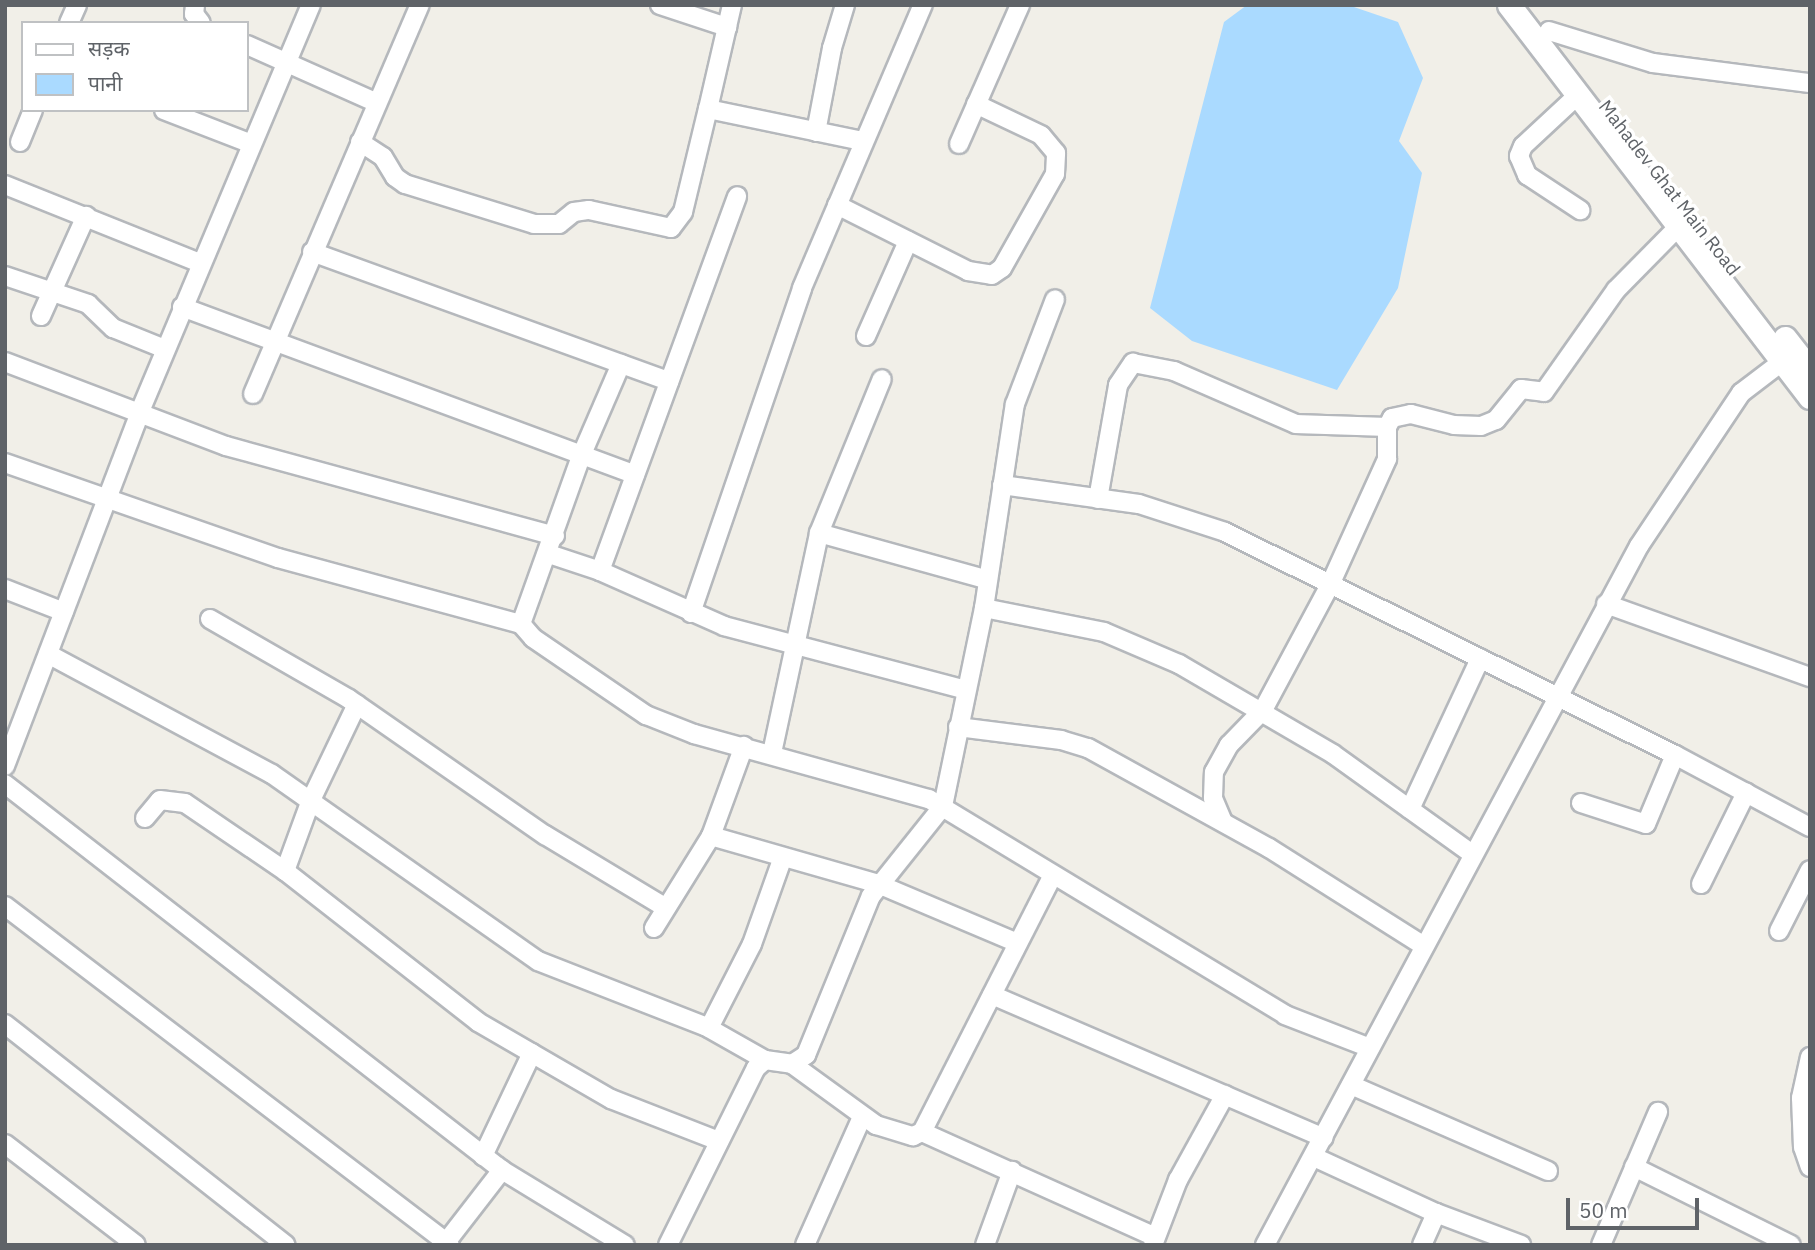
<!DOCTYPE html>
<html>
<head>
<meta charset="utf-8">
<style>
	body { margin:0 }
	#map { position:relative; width:1815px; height:1250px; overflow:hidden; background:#f1efe8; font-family:"IBM Plex Sans","Noto Sans Devanagari",sans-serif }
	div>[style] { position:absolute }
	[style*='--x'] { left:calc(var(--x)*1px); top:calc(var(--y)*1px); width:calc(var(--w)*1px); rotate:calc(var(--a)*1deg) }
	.water>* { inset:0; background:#aadaff }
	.roads { filter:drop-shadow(2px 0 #b5b8bc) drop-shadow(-2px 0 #b5b8bc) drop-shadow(0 2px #b5b8bc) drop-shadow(0 -2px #b5b8bc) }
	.minor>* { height:18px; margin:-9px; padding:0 9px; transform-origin:9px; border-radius:9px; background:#fff }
	.tertiary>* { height:23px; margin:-11.5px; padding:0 11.5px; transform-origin:11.5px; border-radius:11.5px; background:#fff }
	span { translate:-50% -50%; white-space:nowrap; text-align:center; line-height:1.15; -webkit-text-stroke:7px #fff; paint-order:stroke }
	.street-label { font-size:19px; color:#5f6368 }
	.frame { position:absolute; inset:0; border:7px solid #5f6368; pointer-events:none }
	.legend { position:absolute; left:21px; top:21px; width:228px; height:91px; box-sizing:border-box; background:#fff; border:2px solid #bfc1c3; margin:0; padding:9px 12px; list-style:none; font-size:21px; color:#5f6368 }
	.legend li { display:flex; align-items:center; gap:14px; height:35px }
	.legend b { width:35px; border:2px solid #bfc1c3 }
	.scale { position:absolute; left:1566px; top:1198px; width:133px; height:32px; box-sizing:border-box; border:4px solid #5f6368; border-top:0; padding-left:9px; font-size:21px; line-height:24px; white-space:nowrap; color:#5f6368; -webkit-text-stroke:5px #fff; paint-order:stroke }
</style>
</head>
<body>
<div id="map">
	<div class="water">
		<i style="clip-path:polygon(1247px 5px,1348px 5px,1398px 22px,1423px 78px,1399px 141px,1422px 173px,1398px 288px,1337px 390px,1192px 341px,1150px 308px,1224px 22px)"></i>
	</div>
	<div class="roads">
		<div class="minor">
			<i style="--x:195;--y:5;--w:9;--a:96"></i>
			<i style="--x:194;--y:14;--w:11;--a:52"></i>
			<i style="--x:660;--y:5;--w:71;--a:18.2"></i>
			<i style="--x:732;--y:5;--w:107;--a:103"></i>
			<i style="--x:708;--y:109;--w:157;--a:11.7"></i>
			<i style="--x:69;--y:23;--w:20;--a:-66"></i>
			<i style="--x:1549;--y:31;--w:109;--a:17.1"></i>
			<i style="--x:1653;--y:63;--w:158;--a:7.3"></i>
			<i style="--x:247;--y:45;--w:142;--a:24"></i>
			<i style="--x:1579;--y:94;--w:76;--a:137.1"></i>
			<i style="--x:1523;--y:146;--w:11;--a:112"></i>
			<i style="--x:1519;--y:156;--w:21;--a:67"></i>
			<i style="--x:1527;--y:175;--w:64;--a:33.4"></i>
			<i style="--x:164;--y:110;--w:91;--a:21.2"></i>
			<i style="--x:816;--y:132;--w:86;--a:-79.2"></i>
			<i style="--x:832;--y:48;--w:45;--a:-73.2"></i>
			<i style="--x:20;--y:142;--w:35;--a:-68"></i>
			<i style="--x:360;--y:142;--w:27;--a:33"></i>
			<i style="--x:383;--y:157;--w:23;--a:59"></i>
			<i style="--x:395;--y:177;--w:12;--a:35"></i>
			<i style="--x:405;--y:184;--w:135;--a:17.2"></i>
			<i style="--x:534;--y:224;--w:25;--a:0"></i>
			<i style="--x:559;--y:224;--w:19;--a:-39"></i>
			<i style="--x:574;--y:212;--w:15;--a:-8"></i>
			<i style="--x:589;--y:210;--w:84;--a:12.4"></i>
			<i style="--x:671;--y:228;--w:20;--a:-53"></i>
			<i style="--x:683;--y:212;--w:106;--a:-76.4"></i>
			<i style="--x:959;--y:144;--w:152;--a:-66.3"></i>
			<i style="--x:5;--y:185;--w:210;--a:21.8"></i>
			<i style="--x:837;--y:205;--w:147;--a:26.7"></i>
			<i style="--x:968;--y:271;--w:24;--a:9"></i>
			<i style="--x:992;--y:275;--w:12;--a:-35"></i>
			<i style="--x:1002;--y:268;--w:108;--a:-60.6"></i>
			<i style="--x:1055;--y:174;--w:21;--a:-87"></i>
			<i style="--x:1056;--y:153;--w:23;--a:-130"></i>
			<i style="--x:1041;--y:135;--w:72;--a:-154.5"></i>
			<i style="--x:312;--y:252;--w:380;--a:19.9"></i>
			<i style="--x:5;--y:276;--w:88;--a:18.6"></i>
			<i style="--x:88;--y:304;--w:35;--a:44"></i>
			<i style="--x:113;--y:328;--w:56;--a:22"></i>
			<i style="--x:182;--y:307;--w:483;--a:20.3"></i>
			<i style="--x:41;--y:316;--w:110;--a:-65.8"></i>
			<i style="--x:866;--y:336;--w:104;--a:-66.1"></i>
			<i style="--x:5;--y:362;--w:236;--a:20.8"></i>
			<i style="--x:226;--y:446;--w:341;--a:15.3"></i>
			<i style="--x:253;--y:394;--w:423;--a:-66.8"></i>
			<i style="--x:5;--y:463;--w:289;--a:19.2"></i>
			<i style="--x:278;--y:558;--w:252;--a:15.2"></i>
			<i style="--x:521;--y:624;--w:18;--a:49"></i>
			<i style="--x:533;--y:638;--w:137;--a:34.3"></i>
			<i style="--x:646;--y:715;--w:52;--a:21.6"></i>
			<i style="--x:694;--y:734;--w:244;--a:15.5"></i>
			<i style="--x:929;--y:799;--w:416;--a:31.2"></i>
			<i style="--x:1285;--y:1015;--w:91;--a:21.2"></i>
			<i style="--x:1002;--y:485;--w:138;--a:7.9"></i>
			<i style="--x:1139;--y:504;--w:90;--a:18"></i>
			<i style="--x:1225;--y:532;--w:502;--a:26.36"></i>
			<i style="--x:1675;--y:755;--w:153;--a:28.1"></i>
			<i style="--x:1098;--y:499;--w:116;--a:-80"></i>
			<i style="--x:1118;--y:385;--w:27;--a:-56"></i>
			<i style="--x:1133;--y:363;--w:42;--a:11"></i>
			<i style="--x:1174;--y:371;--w:133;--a:23.5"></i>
			<i style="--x:1296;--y:424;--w:91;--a:1.9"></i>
			<i style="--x:819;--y:533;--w:175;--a:15.5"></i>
			<i style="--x:549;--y:554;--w:54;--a:18.4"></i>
			<i style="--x:600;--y:571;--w:136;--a:23.9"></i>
			<i style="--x:724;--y:626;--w:250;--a:14.8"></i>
			<i style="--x:600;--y:571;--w:399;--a:-69.9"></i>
			<i style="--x:5;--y:589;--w:63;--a:21.3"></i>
			<i style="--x:1606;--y:604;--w:217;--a:19.7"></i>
			<i style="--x:984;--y:608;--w:122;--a:11.3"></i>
			<i style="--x:1104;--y:632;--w:82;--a:23.1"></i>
			<i style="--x:1179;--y:664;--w:178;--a:30.3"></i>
			<i style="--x:1333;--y:754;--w:171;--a:35.7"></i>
			<i style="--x:691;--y:613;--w:343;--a:-71.1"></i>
			<i style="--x:802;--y:288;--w:308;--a:-66.9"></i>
			<i style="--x:210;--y:619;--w:160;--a:29.9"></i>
			<i style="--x:349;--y:699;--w:239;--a:34.8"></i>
			<i style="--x:545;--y:835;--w:141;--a:31.1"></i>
			<i style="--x:521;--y:624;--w:181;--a:-70.3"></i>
			<i style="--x:582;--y:454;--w:98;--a:-66.6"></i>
			<i style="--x:48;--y:654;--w:254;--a:28.2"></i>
			<i style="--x:272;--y:774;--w:325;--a:35.1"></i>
			<i style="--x:538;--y:961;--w:179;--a:21.3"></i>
			<i style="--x:705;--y:1026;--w:69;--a:29.5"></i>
			<i style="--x:958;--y:727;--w:104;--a:7.2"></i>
			<i style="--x:1061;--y:740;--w:28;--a:17"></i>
			<i style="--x:1088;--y:748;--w:207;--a:28.9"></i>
			<i style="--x:1269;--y:848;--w:183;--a:32.3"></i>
			<i style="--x:772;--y:753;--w:225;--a:-77.9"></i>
			<i style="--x:819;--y:533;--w:166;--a:-67.8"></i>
			<i style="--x:5;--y:766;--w:382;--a:-69.1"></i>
			<i style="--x:141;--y:409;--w:438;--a:-67.2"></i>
			<i style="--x:5;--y:784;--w:629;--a:37.84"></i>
			<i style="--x:502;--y:1170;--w:144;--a:31.4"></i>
			<i style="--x:1581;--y:803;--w:68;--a:17.9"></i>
			<i style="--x:1646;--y:824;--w:75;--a:-67.2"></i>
			<i style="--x:1410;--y:809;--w:166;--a:-65"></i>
			<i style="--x:145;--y:818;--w:23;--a:-50"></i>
			<i style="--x:160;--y:800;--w:25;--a:7"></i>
			<i style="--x:185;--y:803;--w:121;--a:34.2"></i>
			<i style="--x:285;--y:871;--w:245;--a:38"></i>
			<i style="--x:478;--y:1022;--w:154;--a:30.1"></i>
			<i style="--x:611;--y:1099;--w:116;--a:21.3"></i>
			<i style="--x:1223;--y:822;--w:26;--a:-113"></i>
			<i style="--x:1213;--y:798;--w:26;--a:-88"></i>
			<i style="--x:1214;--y:772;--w:31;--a:-61"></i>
			<i style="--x:1229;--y:745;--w:49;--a:-45.8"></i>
			<i style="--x:1263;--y:710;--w:140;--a:-61.8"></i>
			<i style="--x:1329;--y:587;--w:141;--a:-65.6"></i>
			<i style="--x:1387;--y:459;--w:32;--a:-90"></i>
			<i style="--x:1387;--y:427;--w:10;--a:-61"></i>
			<i style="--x:1392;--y:418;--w:19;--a:-12"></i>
			<i style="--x:1411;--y:414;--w:44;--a:14.3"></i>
			<i style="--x:1454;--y:425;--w:27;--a:2"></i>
			<i style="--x:1481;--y:426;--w:16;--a:-22"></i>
			<i style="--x:1496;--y:420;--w:40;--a:-51"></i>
			<i style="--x:1521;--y:389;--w:23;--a:7"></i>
			<i style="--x:1544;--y:392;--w:125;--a:-54.8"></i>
			<i style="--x:1616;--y:290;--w:91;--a:-45.4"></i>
			<i style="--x:711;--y:836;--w:174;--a:16"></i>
			<i style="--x:878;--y:884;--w:149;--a:22.9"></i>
			<i style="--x:285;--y:871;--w:76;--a:-69.9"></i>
			<i style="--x:311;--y:800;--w:106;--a:-64.4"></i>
			<i style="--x:1701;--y:884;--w:102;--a:-63.7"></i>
			<i style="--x:5;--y:906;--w:559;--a:37.3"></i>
			<i style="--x:654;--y:928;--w:108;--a:-58.2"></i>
			<i style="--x:711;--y:836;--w:96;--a:-69.9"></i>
			<i style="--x:1779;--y:931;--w:68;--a:-63.1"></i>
			<i style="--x:992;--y:995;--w:361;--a:23.3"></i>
			<i style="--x:5;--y:1024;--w:357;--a:38.2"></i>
			<i style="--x:709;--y:1028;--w:94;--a:-62.9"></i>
			<i style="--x:752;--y:944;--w:92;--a:-70.4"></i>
			<i style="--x:1810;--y:1057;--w:42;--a:102.4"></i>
			<i style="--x:1801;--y:1098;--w:49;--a:87.7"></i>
			<i style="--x:1803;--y:1147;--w:21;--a:71"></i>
			<i style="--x:792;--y:1064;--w:104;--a:36"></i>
			<i style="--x:876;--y:1125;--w:39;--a:17"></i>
			<i style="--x:913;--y:1136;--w:10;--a:-24"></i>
			<i style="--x:922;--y:1132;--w:288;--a:-63"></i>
			<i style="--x:1351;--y:1085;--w:215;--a:23.6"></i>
			<i style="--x:922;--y:1132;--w:256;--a:24.2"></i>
			<i style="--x:5;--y:1144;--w:165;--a:37.6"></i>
			<i style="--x:483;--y:1156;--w:114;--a:-64.6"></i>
			<i style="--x:1314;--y:1157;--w:134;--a:24.7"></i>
			<i style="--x:1436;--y:1213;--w:91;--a:20.6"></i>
			<i style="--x:1634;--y:1167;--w:175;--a:26.4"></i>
			<i style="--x:444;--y:1245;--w:95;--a:-52.3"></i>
			<i style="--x:668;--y:1245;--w:198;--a:-63.6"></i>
			<i style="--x:756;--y:1068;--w:12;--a:-42"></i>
			<i style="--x:765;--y:1060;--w:27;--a:8"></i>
			<i style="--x:792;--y:1064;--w:17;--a:-33"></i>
			<i style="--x:806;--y:1055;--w:172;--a:-67.8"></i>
			<i style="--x:871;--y:896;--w:115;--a:-51.3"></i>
			<i style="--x:943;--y:806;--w:202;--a:-78.3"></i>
			<i style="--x:984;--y:608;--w:206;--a:-81.4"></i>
			<i style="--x:1015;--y:404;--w:112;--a:-69.1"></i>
			<i style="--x:805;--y:1245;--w:140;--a:-66"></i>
			<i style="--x:985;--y:1245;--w:79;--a:-70"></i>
			<i style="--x:1153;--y:1245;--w:70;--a:-69"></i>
			<i style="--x:1178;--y:1180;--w:97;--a:-61.1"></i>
			<i style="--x:1265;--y:1245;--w:793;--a:-61.85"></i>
			<i style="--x:1639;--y:546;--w:184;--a:-56.3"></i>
			<i style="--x:1741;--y:393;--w:53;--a:-37.3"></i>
			<i style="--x:1422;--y:1245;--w:35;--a:-66"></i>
			<i style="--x:1601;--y:1245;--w:145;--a:-66.8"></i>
		</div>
		<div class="tertiary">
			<i style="--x:1509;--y:5;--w:494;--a:52.5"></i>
			<i style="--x:1785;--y:338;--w:41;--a:52"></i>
		</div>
	</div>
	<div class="street-label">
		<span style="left:1669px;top:188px;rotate:52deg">Mahadev Ghat Main Road</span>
	</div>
	<div class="frame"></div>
	<ul class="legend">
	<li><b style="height:9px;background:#fff"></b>सड़क</li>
	<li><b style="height:19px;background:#aadaff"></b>पानी</li>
	</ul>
	<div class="scale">50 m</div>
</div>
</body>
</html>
